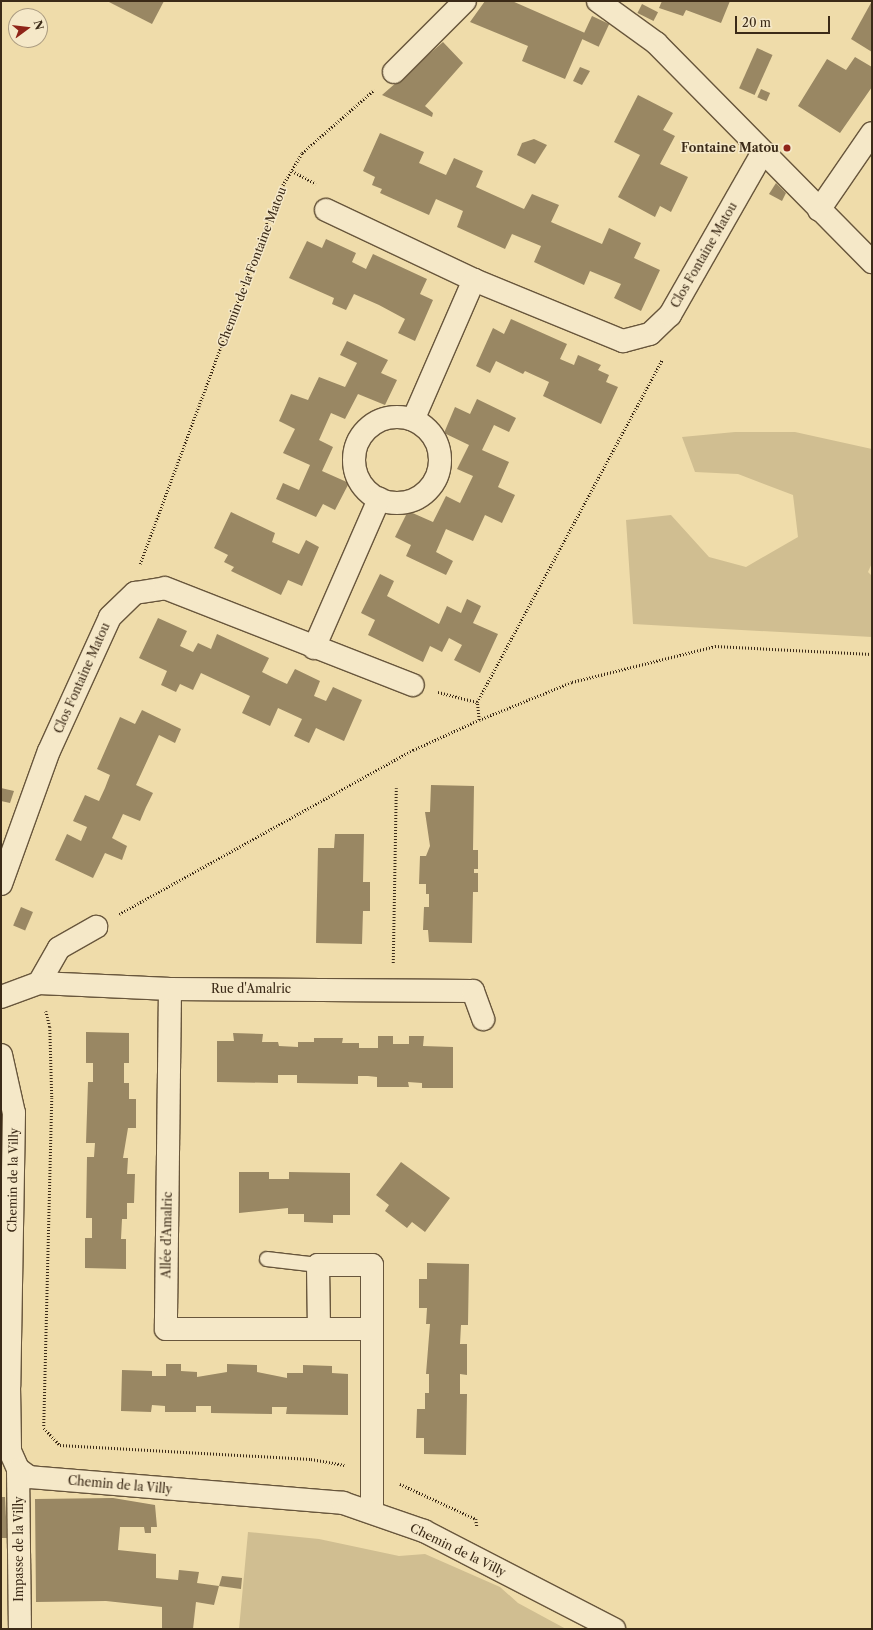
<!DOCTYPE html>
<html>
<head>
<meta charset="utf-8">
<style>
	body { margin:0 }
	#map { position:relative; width:873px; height:1630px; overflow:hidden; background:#efdcaa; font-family:"Libre Caslon Text",serif }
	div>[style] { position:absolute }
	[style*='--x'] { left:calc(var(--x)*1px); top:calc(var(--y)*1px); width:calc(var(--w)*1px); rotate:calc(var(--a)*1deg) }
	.green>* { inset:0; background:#d0be91 }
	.building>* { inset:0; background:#998763; transform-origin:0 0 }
	.path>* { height:2.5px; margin-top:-1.25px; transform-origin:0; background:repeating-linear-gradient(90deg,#3b2a17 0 1px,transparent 0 3px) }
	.roads { filter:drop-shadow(1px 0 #68563c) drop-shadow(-1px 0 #68563c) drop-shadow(0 1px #68563c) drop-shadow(0 -1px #68563c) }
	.service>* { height:14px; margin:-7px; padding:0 7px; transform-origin:7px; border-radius:7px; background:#f5e8c8 }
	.minor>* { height:22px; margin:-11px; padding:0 11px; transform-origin:11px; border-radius:11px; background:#f5e8c8 }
	.minor>.ring { margin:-11px; padding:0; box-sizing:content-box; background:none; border:22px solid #f5e8c8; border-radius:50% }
	.dots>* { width:11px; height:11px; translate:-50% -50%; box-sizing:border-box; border:2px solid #f5e8c8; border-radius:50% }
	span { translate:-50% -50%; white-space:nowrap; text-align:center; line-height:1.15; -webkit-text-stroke:3px #f5e8c8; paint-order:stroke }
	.poi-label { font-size:12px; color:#3b2a17; font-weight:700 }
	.right { translate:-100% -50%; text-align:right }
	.street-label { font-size:12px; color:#3b2a17 }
	.frame { position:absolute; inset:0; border:2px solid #3b2a17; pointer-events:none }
	.north { position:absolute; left:8px; top:8px; width:40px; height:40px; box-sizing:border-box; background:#f5e8c8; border:1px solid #ab9c81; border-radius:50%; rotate:75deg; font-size:11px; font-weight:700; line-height:16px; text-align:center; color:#3b2a17 }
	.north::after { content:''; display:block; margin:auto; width:14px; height:18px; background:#8f2418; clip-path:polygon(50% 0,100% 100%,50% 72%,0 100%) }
	.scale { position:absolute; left:735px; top:16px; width:95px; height:18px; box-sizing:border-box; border:2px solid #3b2a17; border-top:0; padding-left:5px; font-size:12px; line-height:14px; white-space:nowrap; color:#3b2a17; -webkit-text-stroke:3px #f5e8c8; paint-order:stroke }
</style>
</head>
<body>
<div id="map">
	<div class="green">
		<i style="clip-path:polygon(735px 432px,795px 432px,872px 449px,872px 563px,868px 572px,872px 576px,872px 637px,633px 624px,626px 520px,671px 515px,709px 557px,746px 567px,798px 537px,793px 495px,738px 474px,695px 472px,682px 437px)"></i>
		<i style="clip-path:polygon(248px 1532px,319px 1539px,399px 1556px,425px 1554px,500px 1587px,518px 1603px,566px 1629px,239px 1629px)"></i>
	</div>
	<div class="building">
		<i style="clip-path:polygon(107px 1px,164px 1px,152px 24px)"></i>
		<i style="clip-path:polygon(485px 1px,512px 1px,585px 33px,565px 79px,522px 61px,528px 46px,470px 22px)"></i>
		<i style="clip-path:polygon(662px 1px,730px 1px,721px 23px,686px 10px,683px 16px,659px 8px)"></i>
		<i style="clip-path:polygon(872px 1px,872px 52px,851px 39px)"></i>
		<i style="left:642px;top:4px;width:18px;height:10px;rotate:27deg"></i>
		<i style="left:592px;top:16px;width:19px;height:25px;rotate:25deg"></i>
		<i style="clip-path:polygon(443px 42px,463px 63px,425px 106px,433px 113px,432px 117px,382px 95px)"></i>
		<i style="left:757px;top:48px;width:17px;height:44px;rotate:24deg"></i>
		<i style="clip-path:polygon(855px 57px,872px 67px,872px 87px,840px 133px,798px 106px,827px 59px,846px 70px)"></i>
		<i style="clip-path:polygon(580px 67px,590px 71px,582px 85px,573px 81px)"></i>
		<i style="left:761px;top:89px;width:10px;height:9px;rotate:24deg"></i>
		<i style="clip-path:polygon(638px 95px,673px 113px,663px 130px,675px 136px,660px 164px,688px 177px,671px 212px,660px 206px,655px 217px,618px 197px,640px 155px,614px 142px)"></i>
		<i style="clip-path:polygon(380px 133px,424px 152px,419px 163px,446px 175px,454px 158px,483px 171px,476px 187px,524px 209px,532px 194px,559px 205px,551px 222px,602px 244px,609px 228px,641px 243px,634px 258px,660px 270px,641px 311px,614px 298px,621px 284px,590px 271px,584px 285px,534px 262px,541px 246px,512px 234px,505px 249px,457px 227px,463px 211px,436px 199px,429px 215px,380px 193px,382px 189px,372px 185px,375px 177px,363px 171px)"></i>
		<i style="clip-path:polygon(534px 139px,547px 145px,535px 164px,517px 155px,522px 143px)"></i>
		<i style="clip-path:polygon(776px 183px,786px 193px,782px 201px,769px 194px)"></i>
		<i style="clip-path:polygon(326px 239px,356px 253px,352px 262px,366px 269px,373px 254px,427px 279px,420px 294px,433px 300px,415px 341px,398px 333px,405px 319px,379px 305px,354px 294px,346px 310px,332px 304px,334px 298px,289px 278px,307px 241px,322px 248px)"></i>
		<i style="clip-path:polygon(511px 319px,567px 344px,560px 359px,574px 365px,578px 355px,601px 365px,598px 370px,609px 375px,606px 382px,618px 387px,601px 424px,543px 396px,549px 382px,525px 371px,523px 374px,496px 361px,490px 373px,476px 366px,493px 328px,504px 334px)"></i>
		<i style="clip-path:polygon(347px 341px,388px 360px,381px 373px,397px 380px,385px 405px,358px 394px,345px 419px,331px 413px,319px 440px,333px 447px,322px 471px,349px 483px,335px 510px,323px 504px,316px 517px,276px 499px,283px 483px,299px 490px,310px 465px,283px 453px,295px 429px,279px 421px,291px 394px,308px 400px,319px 377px,345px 387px,357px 363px,340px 355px)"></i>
		<i style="clip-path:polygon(477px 399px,516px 418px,509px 432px,494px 425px,482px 450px,509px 462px,498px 487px,515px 495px,502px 523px,485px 515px,473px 541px,446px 529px,436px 552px,453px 561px,446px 575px,406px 556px,411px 545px,395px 537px,408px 511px,433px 522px,446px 496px,460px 503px,473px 476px,457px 469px,469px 445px,444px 433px,455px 407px,470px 414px)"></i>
		<i style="clip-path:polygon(231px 512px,275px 533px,272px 542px,299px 554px,306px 540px,319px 547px,302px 586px,288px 580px,281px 595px,231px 571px,234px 567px,224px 562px,228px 555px,214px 548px)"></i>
		<i style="clip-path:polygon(380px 574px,394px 581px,387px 596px,439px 624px,447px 606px,461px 613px,467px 599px,481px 606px,473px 623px,498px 634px,480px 673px,454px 660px,462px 645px,449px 638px,442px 652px,430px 646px,423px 662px,368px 635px,375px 620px,361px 613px)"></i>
		<i style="clip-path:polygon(158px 618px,187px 631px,180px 646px,193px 652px,198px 643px,211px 649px,217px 634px,269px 658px,262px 672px,274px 678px,287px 684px,295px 669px,320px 681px,314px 696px,326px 701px,333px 687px,362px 700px,344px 741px,316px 728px,309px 743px,294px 736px,302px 719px,278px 708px,270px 726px,242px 713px,250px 696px,201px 673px,193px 690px,180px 684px,176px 692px,161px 685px,167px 671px,139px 658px)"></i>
		<i style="clip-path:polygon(142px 710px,181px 729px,175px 743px,159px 735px,136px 785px,153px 793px,146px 807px,140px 821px,123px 814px,112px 838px,127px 846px,122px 860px,105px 853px,93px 878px,55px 860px,67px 834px,81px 841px,87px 827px,73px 821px,85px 795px,99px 801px,105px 788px,110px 775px,97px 769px,120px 717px,135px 724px)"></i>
		<i style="clip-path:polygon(431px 785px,474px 786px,473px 850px,478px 850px,478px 869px,474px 869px,474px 873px,478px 873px,478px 892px,473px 892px,472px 943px,429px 942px,428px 930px,423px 930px,424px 907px,429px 907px,429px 894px,426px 894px,426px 884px,419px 884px,420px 856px,426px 856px,430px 846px,425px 812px,430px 812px)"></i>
		<i style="clip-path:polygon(1px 788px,14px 791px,10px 803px,1px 801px)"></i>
		<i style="clip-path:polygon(335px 834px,364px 834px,363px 882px,370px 882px,370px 911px,363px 911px,362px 944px,316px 943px,318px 848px,334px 848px)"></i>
		<i style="left:21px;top:907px;width:13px;height:20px;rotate:23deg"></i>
		<i style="clip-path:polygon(86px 1032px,129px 1033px,129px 1063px,124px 1063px,124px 1083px,129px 1083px,129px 1099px,136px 1099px,136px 1128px,128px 1128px,123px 1158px,128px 1158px,127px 1174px,135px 1174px,134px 1203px,127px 1203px,127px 1219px,122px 1219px,121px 1239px,126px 1239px,126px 1269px,85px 1268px,85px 1238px,92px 1238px,92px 1218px,86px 1218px,87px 1157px,94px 1157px,95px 1143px,86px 1143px,88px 1082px,93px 1082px,93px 1063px,86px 1063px)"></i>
		<i style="clip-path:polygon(233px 1033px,263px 1034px,262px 1042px,278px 1042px,279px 1046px,298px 1047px,298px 1042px,314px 1042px,314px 1038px,343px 1038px,342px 1043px,359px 1043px,359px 1048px,378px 1048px,378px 1036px,393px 1036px,393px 1044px,409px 1044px,409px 1036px,424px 1036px,423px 1046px,453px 1047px,453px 1088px,422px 1088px,422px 1083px,408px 1082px,409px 1087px,377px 1087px,377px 1077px,368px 1076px,358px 1076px,358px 1084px,297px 1083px,297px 1075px,278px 1075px,278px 1083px,217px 1082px,217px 1041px,234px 1041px)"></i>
		<i style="clip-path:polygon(401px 1162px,450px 1198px,425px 1232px,412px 1222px,407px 1228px,385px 1211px,389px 1205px,376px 1195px)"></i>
		<i style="clip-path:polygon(239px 1172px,269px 1172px,269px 1179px,289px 1179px,289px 1172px,350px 1173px,350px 1215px,333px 1215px,333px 1223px,304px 1222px,304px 1214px,288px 1214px,288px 1208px,239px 1213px)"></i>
		<i style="clip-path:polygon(427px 1263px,469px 1264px,468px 1325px,461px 1325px,460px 1344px,467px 1344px,467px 1375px,460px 1374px,460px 1394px,467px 1394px,466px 1455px,424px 1454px,424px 1438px,416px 1438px,417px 1409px,425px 1409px,425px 1393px,429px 1393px,429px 1374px,426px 1374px,430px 1324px,426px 1324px,427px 1308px,419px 1308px,419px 1279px,427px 1279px)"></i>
		<i style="clip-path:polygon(166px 1364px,181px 1364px,181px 1371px,197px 1372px,197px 1377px,227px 1372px,227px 1364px,257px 1365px,257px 1372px,287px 1378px,287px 1373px,303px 1373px,303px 1365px,332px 1366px,332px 1373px,348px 1374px,348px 1415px,286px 1414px,287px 1407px,272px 1407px,272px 1414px,211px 1413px,211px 1406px,196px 1406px,196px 1412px,165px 1412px,165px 1406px,152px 1405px,151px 1412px,121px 1411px,122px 1370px,152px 1371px,152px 1376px,166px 1376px)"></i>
		<i style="clip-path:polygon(1px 1497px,5px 1497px,7px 1538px,1px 1538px)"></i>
		<i style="clip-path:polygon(113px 1498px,155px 1505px,157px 1527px,151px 1527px,151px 1533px,145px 1533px,144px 1527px,120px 1527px,118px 1550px,156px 1554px,156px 1578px,178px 1580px,179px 1570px,199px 1572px,197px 1583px,219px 1586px,214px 1605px,196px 1602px,193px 1629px,162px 1629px,162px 1607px,106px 1601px,36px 1602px,35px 1499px)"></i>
		<i style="clip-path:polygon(222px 1576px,242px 1578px,241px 1589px,219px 1586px)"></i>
	</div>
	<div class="path">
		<i style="--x:292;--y:171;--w:27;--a:28"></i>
		<i style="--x:140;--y:564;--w:396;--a:-69.6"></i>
		<i style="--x:278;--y:193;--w:47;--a:-59"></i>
		<i style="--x:302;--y:153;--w:96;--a:-41.2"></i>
		<i style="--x:438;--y:692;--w:40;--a:14.4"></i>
		<i style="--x:479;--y:720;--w:100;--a:-22.2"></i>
		<i style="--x:572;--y:682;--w:147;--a:-14.1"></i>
		<i style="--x:715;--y:646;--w:157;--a:2.9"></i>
		<i style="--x:119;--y:914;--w:337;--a:-29.2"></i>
		<i style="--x:413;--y:750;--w:72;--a:-24.4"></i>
		<i style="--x:479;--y:720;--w:18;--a:-96"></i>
		<i style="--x:477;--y:702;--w:389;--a:-61.6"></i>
		<i style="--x:393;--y:963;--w:175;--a:-89"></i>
		<i style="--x:46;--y:1011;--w:16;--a:76"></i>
		<i style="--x:50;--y:1027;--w:71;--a:88.4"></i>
		<i style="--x:52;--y:1098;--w:330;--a:91.4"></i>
		<i style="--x:44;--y:1428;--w:23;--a:47"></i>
		<i style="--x:60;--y:1445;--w:251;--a:3.2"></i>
		<i style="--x:311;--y:1459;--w:34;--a:10"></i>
		<i style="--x:400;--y:1484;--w:84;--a:24.7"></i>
		<i style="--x:476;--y:1519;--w:7;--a:82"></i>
	</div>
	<div class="roads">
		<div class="service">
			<i style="--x:267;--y:1259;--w:51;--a:6.7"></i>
		</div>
		<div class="minor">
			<i style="--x:598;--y:1;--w:72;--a:35.9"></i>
			<i style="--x:656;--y:43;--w:308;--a:45.4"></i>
			<i style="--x:394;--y:72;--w:100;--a:-45"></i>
			<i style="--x:326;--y:210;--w:164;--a:25.3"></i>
			<i style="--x:474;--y:280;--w:161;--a:22.3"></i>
			<i style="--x:623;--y:341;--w:28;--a:-15"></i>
			<i style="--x:650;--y:334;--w:28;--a:-44"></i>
			<i style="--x:670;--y:315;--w:185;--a:-60.3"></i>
			<i style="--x:819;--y:210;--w:93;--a:-55.5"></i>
			<i class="ring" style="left:354px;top:417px;width:64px;height:64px"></i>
			<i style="--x:413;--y:420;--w:153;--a:-66.5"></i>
			<i style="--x:314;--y:648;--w:163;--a:-66.4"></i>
			<i style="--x:1;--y:884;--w:141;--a:-70.2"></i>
			<i style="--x:49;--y:751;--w:147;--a:-65.5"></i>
			<i style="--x:110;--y:617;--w:35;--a:-44"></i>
			<i style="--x:135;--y:593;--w:30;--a:-9"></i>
			<i style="--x:165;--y:588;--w:266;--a:21.4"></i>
			<i style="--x:39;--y:983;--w:40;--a:-60.3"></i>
			<i style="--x:59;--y:948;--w:43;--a:-29.6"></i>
			<i style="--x:170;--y:989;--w:340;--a:90.7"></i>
			<i style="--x:166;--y:1329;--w:206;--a:0"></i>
			<i style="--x:372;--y:1329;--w:183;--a:90"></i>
			<i style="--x:1;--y:997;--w:40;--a:-20.2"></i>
			<i style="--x:39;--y:983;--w:131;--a:2.6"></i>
			<i style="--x:170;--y:989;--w:303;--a:0.4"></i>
			<i style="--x:473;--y:991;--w:30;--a:70"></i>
			<i style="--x:1;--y:1055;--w:59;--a:77.4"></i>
			<i style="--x:14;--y:1113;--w:273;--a:91"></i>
			<i style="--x:9;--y:1386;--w:65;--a:89.1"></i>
			<i style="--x:10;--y:1451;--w:20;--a:66"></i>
			<i style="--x:18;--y:1469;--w:14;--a:36"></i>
			<i style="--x:29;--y:1477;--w:315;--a:4.7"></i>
			<i style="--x:343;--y:1503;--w:86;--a:19.1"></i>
			<i style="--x:424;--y:1531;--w:214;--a:27.3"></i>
			<i style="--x:319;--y:1329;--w:64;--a:-90.9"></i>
			<i style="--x:318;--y:1265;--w:54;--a:0"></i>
			<i style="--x:372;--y:1265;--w:64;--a:90"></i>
			<i style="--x:18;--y:1469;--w:160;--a:89.3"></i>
		</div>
	</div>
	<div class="dots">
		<i style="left:787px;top:148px;background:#8f2418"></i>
	</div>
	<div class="poi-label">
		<span class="right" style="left:779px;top:148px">Fontaine Matou</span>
	</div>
	<div class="street-label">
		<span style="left:704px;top:255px;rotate:-60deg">Clos Fontaine Matou</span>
		<span style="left:252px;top:267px;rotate:-69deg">Chemin de la Fontaine Matou</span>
		<span style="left:82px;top:678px;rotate:-66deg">Clos Fontaine Matou</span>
		<span style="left:251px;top:989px">Rue d'Amalric</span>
		<span style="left:13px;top:1180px;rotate:-89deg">Chemin de la Villy</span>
		<span style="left:167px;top:1235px;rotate:-89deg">Allée d'Amalric</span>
		<span style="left:120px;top:1485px;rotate:5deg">Chemin de la Villy</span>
		<span style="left:19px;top:1549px;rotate:-90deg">Impasse de la Villy</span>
		<span style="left:458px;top:1550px;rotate:26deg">Chemin de la Villy</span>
	</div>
	<div class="frame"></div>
	<div class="north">N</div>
	<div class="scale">20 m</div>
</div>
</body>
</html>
